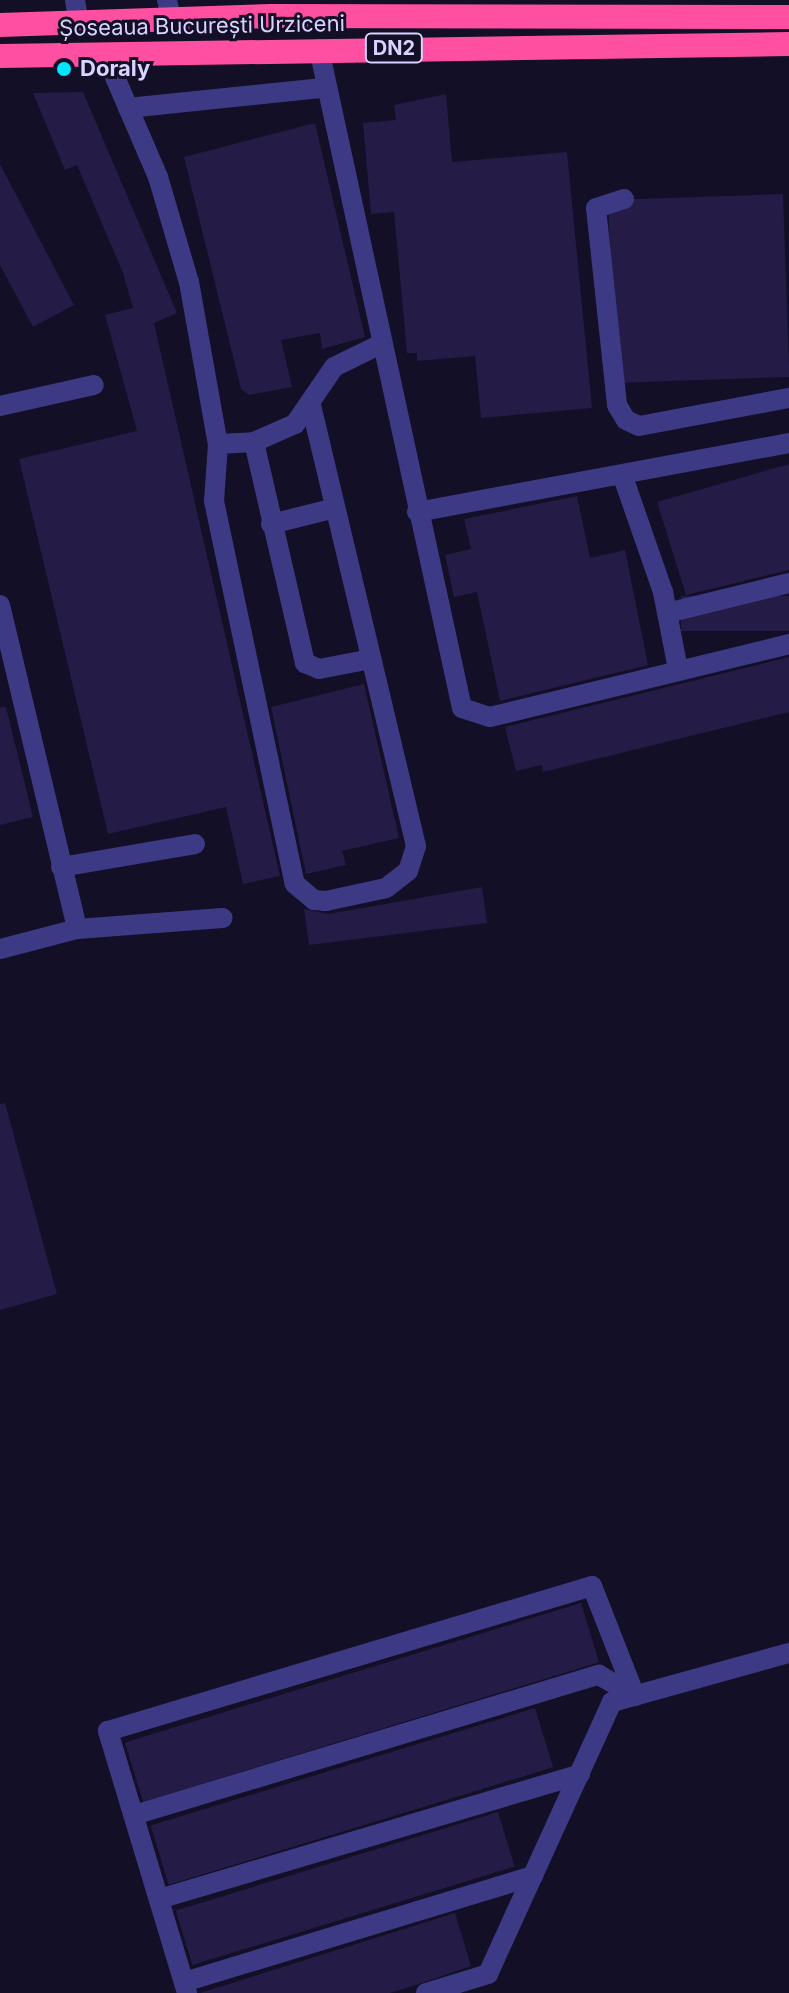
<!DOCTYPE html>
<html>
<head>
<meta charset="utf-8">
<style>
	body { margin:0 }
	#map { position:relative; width:789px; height:1993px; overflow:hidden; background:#130f26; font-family:Inter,sans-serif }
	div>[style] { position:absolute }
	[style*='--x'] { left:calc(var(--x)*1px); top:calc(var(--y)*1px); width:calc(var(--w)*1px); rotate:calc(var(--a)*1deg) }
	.building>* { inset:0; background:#241b47; transform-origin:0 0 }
	.minor>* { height:20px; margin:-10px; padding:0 10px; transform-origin:10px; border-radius:10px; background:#3d3a85 }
	.highway>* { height:24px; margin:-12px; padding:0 12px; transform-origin:12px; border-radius:12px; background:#ff4fa3 }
	.dots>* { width:22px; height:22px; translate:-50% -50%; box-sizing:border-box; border:4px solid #130f26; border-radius:50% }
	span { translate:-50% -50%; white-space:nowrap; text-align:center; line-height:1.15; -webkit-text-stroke:6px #130f26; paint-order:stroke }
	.shield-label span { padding:2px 6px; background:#130f26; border:2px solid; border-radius:6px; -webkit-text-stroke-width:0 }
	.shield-label { font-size:20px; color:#d9d4ff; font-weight:700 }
	.street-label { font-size:22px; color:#d9d4ff }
	.poi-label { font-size:22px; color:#d9d4ff; font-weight:700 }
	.left { translate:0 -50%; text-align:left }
</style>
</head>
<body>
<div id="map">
	<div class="building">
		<i style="clip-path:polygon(83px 92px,177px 313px,154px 323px,280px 876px,243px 884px,226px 807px,108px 834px,19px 459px,137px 431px,105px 315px,133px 308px,123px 273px,77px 165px,65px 170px,33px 93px)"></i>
		<i style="clip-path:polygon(446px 94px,452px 162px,567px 152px,592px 408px,481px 418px,475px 356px,417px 361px,417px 353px,407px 353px,394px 212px,371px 214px,363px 123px,396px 120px,394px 105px)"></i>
		<i style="clip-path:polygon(315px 123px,365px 337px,322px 349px,320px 333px,281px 340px,292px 387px,249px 395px,241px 389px,184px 157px)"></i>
		<i style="clip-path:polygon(0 164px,74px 305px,33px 327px,0 265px)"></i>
		<i style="left:783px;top:194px;width:183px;height:175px;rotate:88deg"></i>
		<i style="clip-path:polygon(789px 464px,789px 570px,686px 595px,657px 502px)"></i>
		<i style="clip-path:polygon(577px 496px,590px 558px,625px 550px,648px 665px,500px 701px,477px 592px,454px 597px,445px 555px,471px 549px,464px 519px)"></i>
		<i style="left:789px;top:596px;width:35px;height:108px;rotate:90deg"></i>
		<i style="clip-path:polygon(789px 657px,789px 712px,543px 772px,542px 765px,516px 771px,505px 727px)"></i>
		<i style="clip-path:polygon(364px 684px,399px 838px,342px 851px,346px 865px,306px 874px,271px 707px)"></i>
		<i style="clip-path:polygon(0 707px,6px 707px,33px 817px,0 825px)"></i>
		<i style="clip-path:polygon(482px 887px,487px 923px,309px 945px,304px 909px,328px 914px)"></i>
		<i style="clip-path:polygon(5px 1103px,57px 1294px,0 1310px,0 1104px)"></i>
		<i style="left:581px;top:1603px;width:62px;height:477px;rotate:73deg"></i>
		<i style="left:535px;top:1708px;width:62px;height:402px;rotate:73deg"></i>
		<i style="left:498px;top:1812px;width:57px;height:337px;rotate:73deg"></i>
		<i style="clip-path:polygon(455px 1913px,471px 1966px,416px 1985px,390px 1993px,200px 1993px)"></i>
	</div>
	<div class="minor">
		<i style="--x:75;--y:0;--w:24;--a:81"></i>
		<i style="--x:167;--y:0;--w:19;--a:78"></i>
		<i style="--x:319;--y:49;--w:674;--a:77.76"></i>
		<i style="--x:462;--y:708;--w:29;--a:18"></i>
		<i style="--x:490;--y:717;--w:308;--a:-13.7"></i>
		<i style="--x:105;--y:54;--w:134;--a:66.7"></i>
		<i style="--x:158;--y:177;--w:109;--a:73.6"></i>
		<i style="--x:189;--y:282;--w:165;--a:79.9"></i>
		<i style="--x:218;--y:444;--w:57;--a:94"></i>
		<i style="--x:214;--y:501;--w:391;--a:78.1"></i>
		<i style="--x:295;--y:884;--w:25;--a:40"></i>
		<i style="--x:314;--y:900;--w:12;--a:5"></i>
		<i style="--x:326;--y:901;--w:61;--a:-12.2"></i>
		<i style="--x:386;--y:888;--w:28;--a:-38"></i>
		<i style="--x:408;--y:871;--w:26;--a:-72"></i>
		<i style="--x:416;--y:846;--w:456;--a:-103.4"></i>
		<i style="--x:128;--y:108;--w:196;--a:-5.9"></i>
		<i style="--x:624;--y:199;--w:29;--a:162"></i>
		<i style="--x:596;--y:208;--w:198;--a:83.9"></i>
		<i style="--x:617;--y:405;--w:17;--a:59"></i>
		<i style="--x:626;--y:420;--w:14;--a:25"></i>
		<i style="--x:639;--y:426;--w:153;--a:-10.6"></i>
		<i style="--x:0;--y:406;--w:96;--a:-12.6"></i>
		<i style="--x:254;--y:442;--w:227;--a:77"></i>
		<i style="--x:305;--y:663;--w:15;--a:23"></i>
		<i style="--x:319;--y:669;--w:53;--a:-10.9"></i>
		<i style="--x:218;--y:444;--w:36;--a:-3"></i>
		<i style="--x:254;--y:442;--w:45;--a:-23.7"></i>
		<i style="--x:295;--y:424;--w:69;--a:-55.6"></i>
		<i style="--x:334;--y:367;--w:52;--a:-26.1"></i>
		<i style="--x:623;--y:477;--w:122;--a:70.8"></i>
		<i style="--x:663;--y:592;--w:78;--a:79"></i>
		<i style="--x:417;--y:512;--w:378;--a:-10.5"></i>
		<i style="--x:271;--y:524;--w:66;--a:-14"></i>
		<i style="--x:0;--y:605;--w:333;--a:76.6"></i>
		<i style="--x:667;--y:613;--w:126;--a:-13.8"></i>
		<i style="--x:61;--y:867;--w:136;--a:-9.7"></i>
		<i style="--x:0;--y:949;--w:80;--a:-14.6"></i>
		<i style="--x:77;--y:929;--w:146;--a:-4.3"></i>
		<i style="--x:134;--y:1815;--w:486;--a:-16.8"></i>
		<i style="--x:599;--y:1675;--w:42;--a:30.3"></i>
		<i style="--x:159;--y:1899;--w:439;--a:-16.5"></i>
		<i style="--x:184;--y:1982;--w:365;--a:-16.9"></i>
		<i style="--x:187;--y:1993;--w:274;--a:-106.8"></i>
		<i style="--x:108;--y:1731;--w:505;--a:-16.68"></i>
		<i style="--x:592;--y:1586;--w:118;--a:68.6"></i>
		<i style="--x:426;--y:1993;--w:65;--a:-17"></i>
		<i style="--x:488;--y:1974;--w:299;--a:-65.5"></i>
		<i style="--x:612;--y:1702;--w:184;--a:-15.5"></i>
	</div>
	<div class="highway">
		<i style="--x:0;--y:25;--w:272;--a:-1.9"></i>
		<i style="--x:272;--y:16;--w:517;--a:0.11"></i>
		<i style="--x:0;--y:56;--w:789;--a:-0.87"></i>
	</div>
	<div class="dots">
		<i style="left:64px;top:69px;background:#00e5ff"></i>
	</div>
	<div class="shield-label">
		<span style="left:394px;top:48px">DN2</span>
	</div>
	<div class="street-label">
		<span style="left:202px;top:26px;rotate:-1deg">Șoseaua București Urziceni</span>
	</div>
	<div class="poi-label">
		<span class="left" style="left:80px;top:69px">Doraly</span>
	</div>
</div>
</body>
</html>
